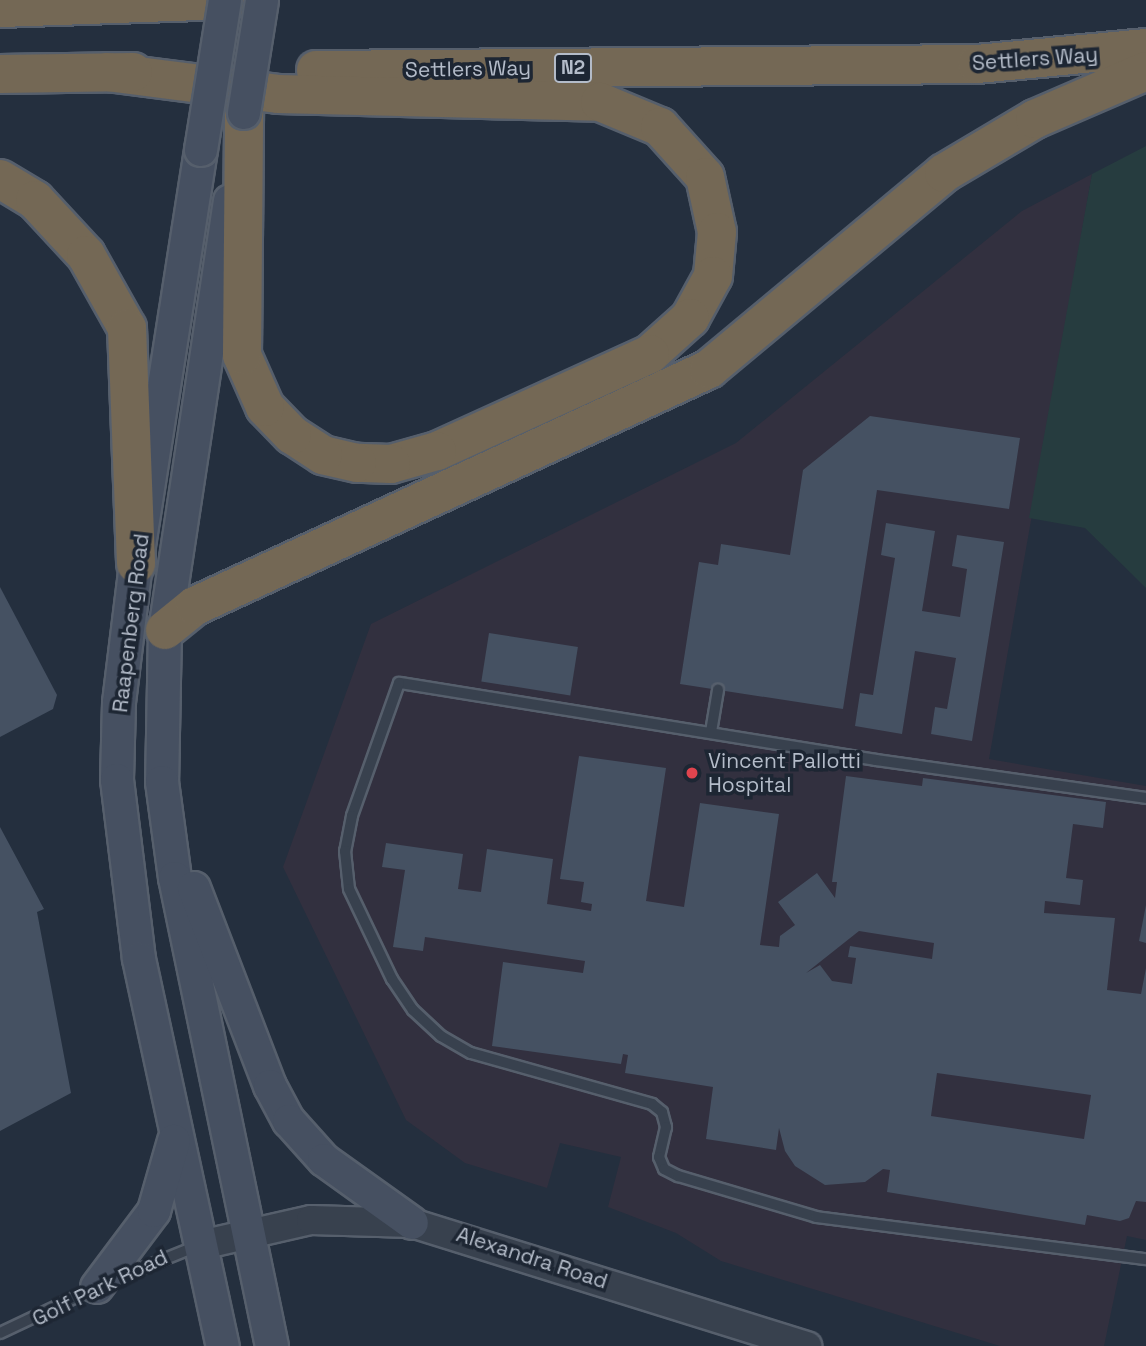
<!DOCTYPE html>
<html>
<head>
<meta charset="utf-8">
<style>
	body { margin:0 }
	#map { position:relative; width:1146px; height:1346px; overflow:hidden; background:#242f3e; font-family:"Space Grotesk",sans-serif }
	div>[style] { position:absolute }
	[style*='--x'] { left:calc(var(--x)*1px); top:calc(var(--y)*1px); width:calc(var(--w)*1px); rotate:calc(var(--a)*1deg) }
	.medical>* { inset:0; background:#32303f }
	.green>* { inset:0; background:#263c3f }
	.building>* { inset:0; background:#455162; transform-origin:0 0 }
	.roads { filter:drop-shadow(2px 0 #565f6c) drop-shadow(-2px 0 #565f6c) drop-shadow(0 2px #565f6c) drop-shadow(0 -2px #565f6c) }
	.service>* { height:10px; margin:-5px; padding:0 5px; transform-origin:5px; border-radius:5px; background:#38414e }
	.tertiary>* { height:28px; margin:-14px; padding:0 14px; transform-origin:14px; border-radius:14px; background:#38414e }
	.secondary>* { height:32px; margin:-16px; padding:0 16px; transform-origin:16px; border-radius:16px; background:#465061 }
	.motorway>* { height:38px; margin:-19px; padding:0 19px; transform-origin:19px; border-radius:19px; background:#746855 }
	.bridges { filter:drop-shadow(2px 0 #565f6c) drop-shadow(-2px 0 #565f6c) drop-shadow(0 2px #565f6c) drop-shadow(0 -2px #565f6c) }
	.secondary-bridge>* { height:32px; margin:-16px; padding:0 16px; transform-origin:16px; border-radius:16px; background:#465061 }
	.dots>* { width:19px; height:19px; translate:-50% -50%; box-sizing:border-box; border:4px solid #1d2633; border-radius:50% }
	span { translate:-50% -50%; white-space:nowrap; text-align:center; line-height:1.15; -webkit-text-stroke:7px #1d2633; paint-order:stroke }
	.shield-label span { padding:2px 5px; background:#1d2633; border:2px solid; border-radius:5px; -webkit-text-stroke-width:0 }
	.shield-label { font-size:19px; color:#b4bcc9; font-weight:700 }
	.street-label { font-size:21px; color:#b4bcc9 }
	.poi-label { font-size:21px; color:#b4bcc9 }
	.left { translate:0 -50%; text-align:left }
</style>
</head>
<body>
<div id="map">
	<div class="medical">
		<i style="clip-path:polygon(1092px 174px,989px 759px,1146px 786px,1146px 1240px,1127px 1236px,1104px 1346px,1000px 1346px,721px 1261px,676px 1233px,608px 1207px,621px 1157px,560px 1143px,547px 1188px,465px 1163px,406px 1120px,283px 867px,371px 624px,736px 443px,1022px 211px)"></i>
	</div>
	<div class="green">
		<i style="clip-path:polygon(1146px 146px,1146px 588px,1085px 528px,1029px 518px,1092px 174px)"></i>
	</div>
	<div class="building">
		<i style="clip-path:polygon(870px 416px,1020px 438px,1009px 509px,877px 490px,843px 709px,680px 684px,699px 562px,718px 565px,721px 544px,790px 555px,803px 470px)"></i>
		<i style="clip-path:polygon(886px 523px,935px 531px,922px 611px,960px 617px,967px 569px,952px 566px,957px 535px,1004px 542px,972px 741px,931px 734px,935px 707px,947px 709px,956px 658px,915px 651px,902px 734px,855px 726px,860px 693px,873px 695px,895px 558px,881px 555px)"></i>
		<i style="clip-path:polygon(0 587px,57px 695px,53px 709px,0 737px)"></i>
		<i style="left:489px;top:633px;width:90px;height:49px;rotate:9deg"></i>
		<i style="clip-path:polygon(evenodd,579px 756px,666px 768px,646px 901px,684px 907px,700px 803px,779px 814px,760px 945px,779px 947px,780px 936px,795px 925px,778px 902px,817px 873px,835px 898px,837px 882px,832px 882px,846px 776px,922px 786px,923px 778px,1106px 802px,1103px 828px,1073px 824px,1066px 878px,1083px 880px,1080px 905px,1045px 901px,1044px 913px,1115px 918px,1107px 990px,1141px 994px,1146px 968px,1146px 1202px,1136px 1201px,1129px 1218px,1120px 1221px,1087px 1215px,1085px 1225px,887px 1192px,890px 1170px,883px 1169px,865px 1182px,825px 1185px,795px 1166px,785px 1151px,779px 1128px,776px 1150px,706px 1139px,713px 1087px,625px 1073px,628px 1055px,623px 1054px,621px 1064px,492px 1046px,503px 962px,583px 973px,585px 961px,425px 937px,423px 951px,393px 947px,405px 870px,382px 867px,386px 843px,463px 854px,458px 889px,481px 892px,487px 849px,553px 859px,547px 904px,591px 911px,592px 904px,581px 902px,584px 882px,560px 879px,579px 756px,859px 931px,934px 943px,932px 959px,850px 946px,848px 957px,856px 958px,852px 984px,832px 981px,820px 965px,806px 973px,859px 931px,579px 756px,937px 1073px,1091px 1095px,1084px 1139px,931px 1116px,937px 1073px)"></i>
		<i style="clip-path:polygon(0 827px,44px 909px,37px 912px,71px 1093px,0 1131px)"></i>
		<i style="clip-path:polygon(1146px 905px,1146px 943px,1139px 941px)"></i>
	</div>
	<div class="roads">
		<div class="service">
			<i style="--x:711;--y:732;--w:43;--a:-80.5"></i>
			<i style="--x:1146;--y:798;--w:273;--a:-172"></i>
			<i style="--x:876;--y:760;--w:483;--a:-170.8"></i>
			<i style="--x:399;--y:683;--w:141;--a:109.5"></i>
			<i style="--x:352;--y:816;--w:36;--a:101"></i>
			<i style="--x:345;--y:851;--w:38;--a:84"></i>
			<i style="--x:349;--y:889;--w:100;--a:64.5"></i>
			<i style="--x:392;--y:979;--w:37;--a:56"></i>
			<i style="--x:413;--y:1010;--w:38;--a:43"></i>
			<i style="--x:441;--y:1036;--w:34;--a:30"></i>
			<i style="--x:471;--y:1053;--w:188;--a:15.7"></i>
			<i style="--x:652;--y:1104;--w:13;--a:39"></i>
			<i style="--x:662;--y:1112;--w:16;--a:75"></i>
			<i style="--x:666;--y:1127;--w:31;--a:103"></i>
			<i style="--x:659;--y:1157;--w:13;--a:67"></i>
			<i style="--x:664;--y:1169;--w:16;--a:27"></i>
			<i style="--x:678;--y:1176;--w:144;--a:16.5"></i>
			<i style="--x:816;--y:1217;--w:333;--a:7.3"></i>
			<i style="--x:113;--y:1280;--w:93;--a:-22.1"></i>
			<i style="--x:0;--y:1333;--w:105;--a:-25.3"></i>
		</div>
		<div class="tertiary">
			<i style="--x:201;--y:1245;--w:113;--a:-12.8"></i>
			<i style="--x:311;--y:1220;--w:101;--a:1.7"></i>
			<i style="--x:412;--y:1223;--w:414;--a:17.3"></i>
		</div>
		<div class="secondary">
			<i style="--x:201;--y:150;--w:419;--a:98.9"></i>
			<i style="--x:136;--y:564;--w:140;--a:97"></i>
			<i style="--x:119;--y:703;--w:77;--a:91.5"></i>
			<i style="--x:117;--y:780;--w:180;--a:83"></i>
			<i style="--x:139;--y:959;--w:396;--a:77.8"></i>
			<i style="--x:230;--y:201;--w:434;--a:98.6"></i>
			<i style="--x:165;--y:630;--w:152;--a:91.1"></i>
			<i style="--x:162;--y:782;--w:97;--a:82.3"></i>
			<i style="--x:175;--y:878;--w:478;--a:78.3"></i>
			<i style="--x:194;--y:888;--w:212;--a:69"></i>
			<i style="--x:270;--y:1086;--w:40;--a:62"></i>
			<i style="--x:289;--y:1121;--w:52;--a:48.1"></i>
			<i style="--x:324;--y:1160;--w:108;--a:35.6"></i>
			<i style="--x:97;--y:1287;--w:95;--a:-53.1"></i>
			<i style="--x:154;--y:1211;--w:73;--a:-74.1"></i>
		</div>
		<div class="motorway">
			<i style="--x:0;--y:8;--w:229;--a:-2"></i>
			<i style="--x:316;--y:70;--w:661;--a:-0.52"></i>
			<i style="--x:977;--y:64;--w:170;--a:-5.4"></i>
			<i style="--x:107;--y:72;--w:172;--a:7.3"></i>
			<i style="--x:278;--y:94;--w:322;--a:1.4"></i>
			<i style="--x:600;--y:102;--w:65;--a:22.6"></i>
			<i style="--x:660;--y:127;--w:67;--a:48"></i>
			<i style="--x:705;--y:177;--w:56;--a:77.7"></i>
			<i style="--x:717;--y:232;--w:44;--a:95.2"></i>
			<i style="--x:713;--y:276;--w:48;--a:118.7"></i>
			<i style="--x:690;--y:318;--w:54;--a:138"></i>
			<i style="--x:650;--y:354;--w:234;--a:155.5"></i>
			<i style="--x:437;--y:451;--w:48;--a:164.2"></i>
			<i style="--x:391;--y:464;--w:34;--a:-178"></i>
			<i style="--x:357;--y:463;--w:35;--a:-167"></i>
			<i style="--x:323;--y:455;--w:37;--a:-147"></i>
			<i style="--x:292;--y:435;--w:39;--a:-134"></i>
			<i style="--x:265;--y:407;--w:57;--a:-113.9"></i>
			<i style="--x:242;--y:355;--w:242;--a:-89.5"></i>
			<i style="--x:0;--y:74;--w:133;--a:-0.9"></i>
			<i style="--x:0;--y:179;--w:41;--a:31"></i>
			<i style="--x:35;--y:200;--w:75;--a:47.2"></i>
			<i style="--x:86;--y:255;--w:84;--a:60.7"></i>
			<i style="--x:127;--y:328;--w:236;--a:87.8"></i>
			<i style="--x:165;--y:630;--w:38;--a:-39"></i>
			<i style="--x:195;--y:606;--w:566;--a:-24.75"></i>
			<i style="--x:709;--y:369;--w:306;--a:-39.8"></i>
			<i style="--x:944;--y:173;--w:106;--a:-30.7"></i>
			<i style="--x:1035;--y:119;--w:121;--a:-23.4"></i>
		</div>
	</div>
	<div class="bridges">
		<div class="secondary-bridge">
			<i style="--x:244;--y:113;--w:114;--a:-80.9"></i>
			<i style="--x:201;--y:150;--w:152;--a:-80.9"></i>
		</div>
	</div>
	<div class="dots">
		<i style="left:692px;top:773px;background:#e0444e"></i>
	</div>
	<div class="shield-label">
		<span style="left:573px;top:68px">N2</span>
	</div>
	<div class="street-label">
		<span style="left:1035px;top:59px;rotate:-4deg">Settlers Way</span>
		<span style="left:468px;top:69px;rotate:-1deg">Settlers Way</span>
		<span style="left:131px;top:623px;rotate:-83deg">Raapenberg Road</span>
		<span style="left:532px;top:1258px;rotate:18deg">Alexandra Road</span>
		<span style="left:100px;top:1288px;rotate:-26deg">Golf Park Road</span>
	</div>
	<div class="poi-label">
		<span class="left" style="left:708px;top:773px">Vincent Pallotti<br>Hospital</span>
	</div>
</div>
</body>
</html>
